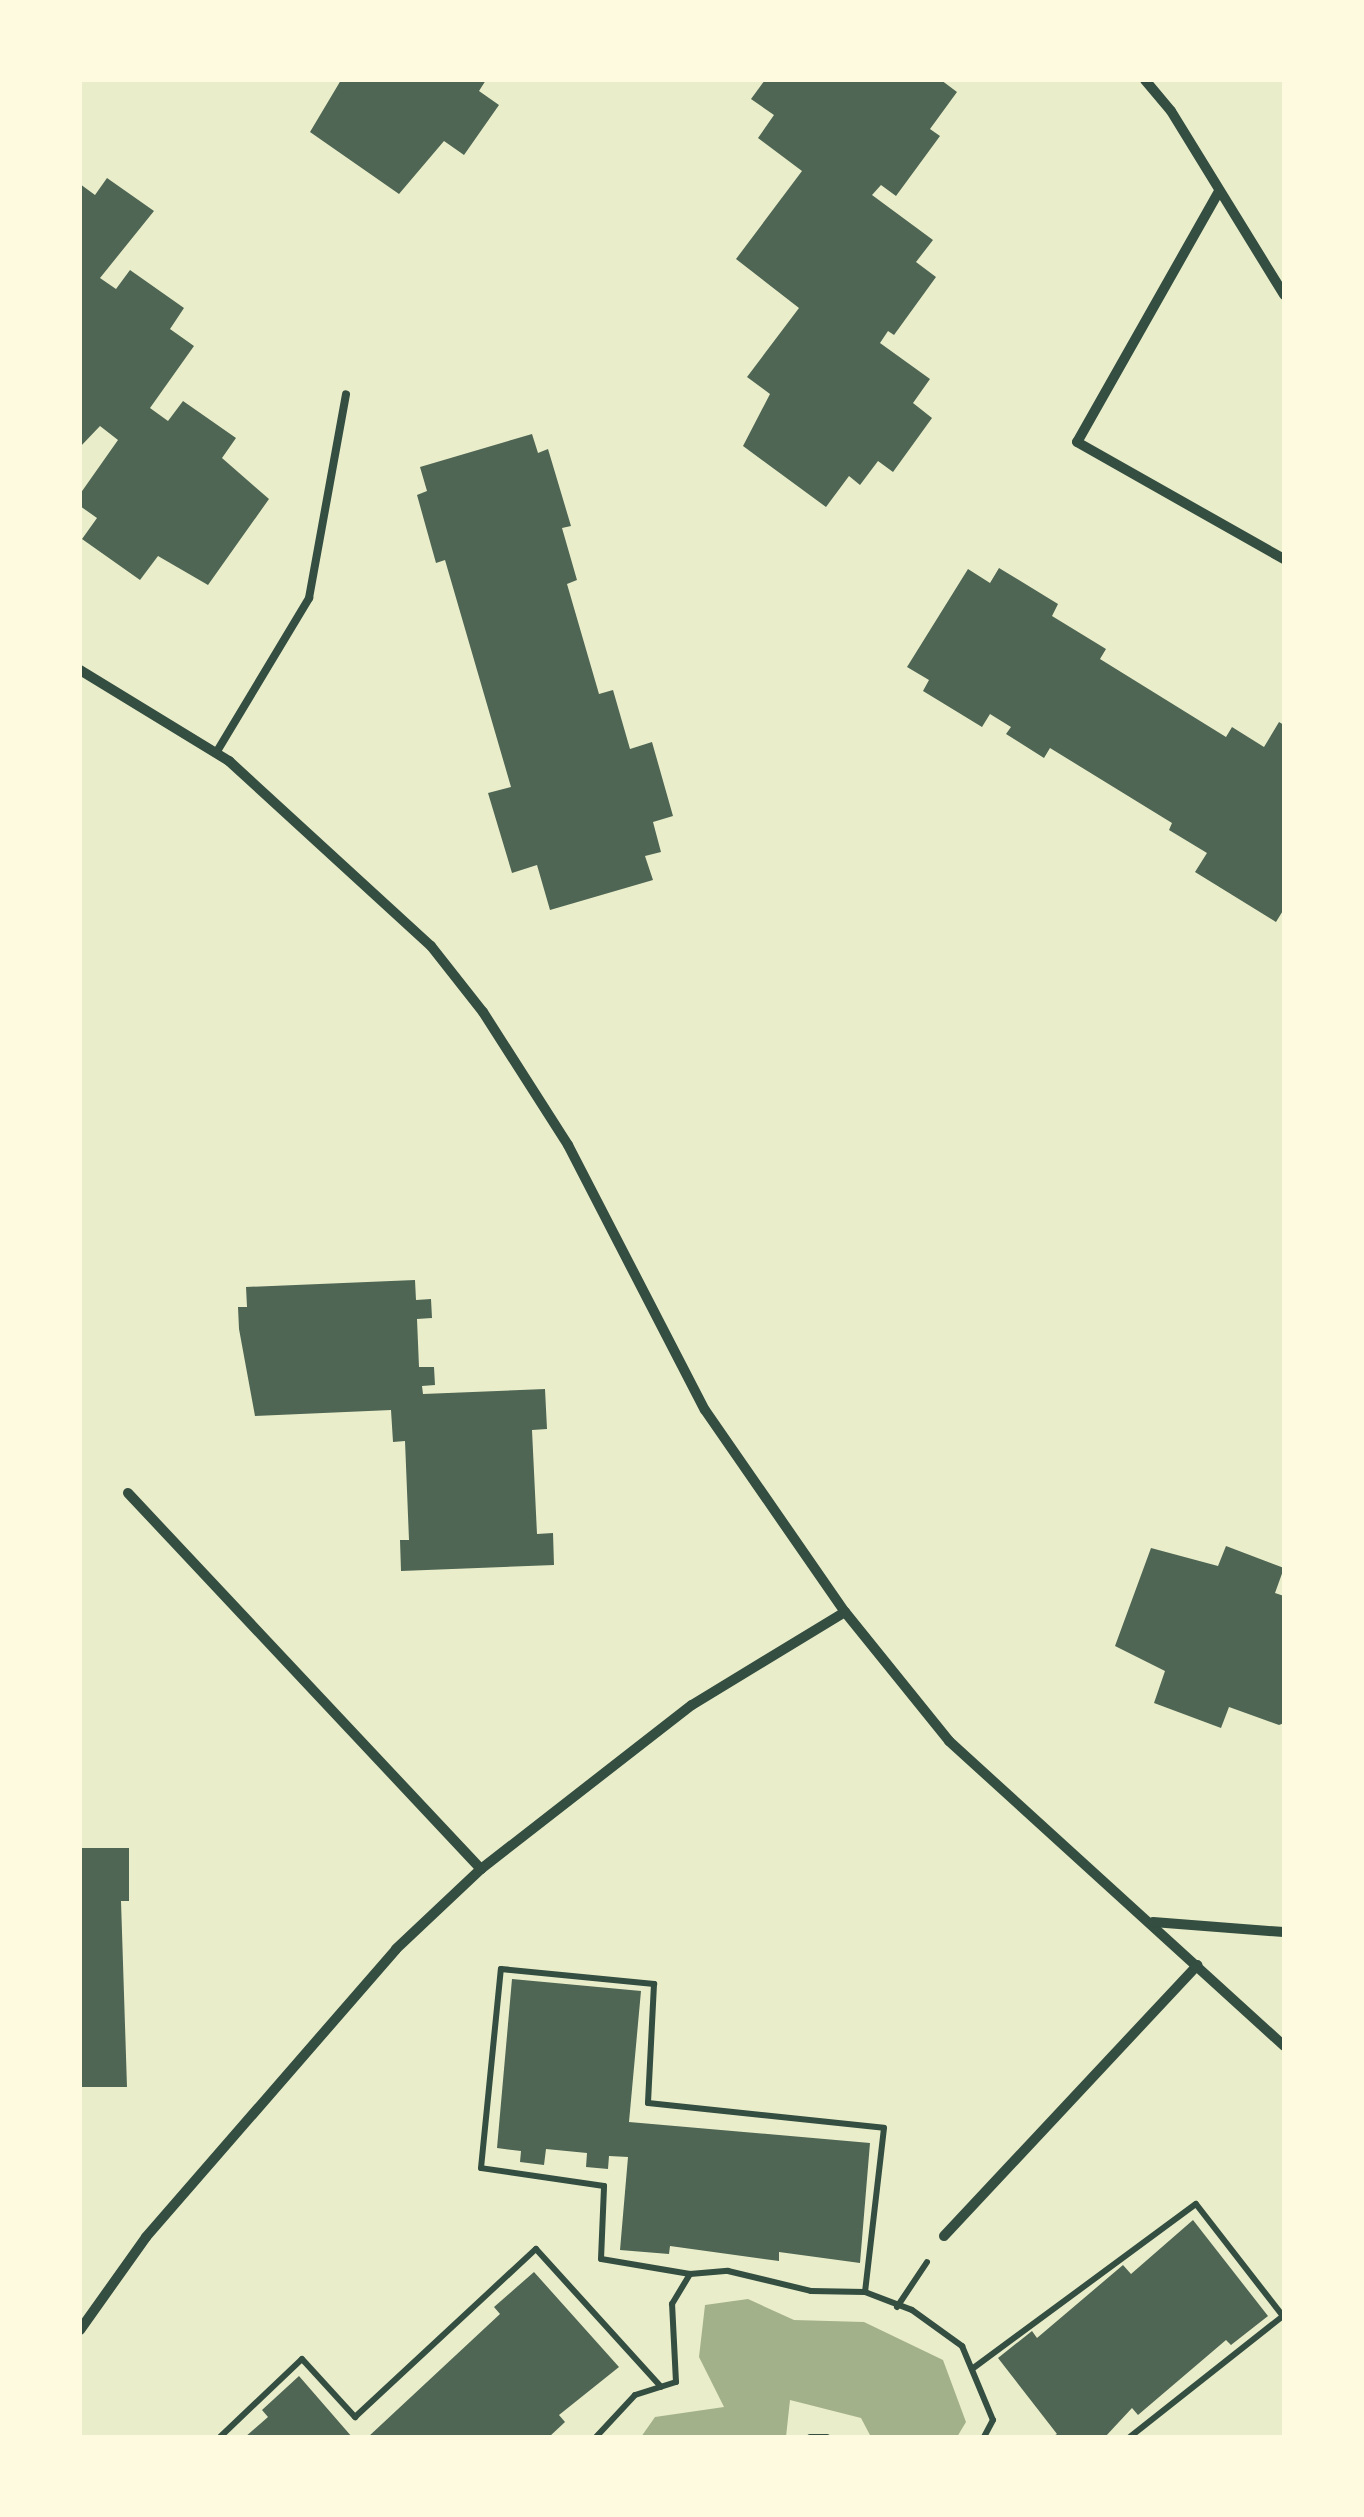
<!DOCTYPE html>
<html>
<head>
<meta charset="utf-8">
<style>
	body { margin:0 }
	#map { position:relative; width:1364px; height:2517px; overflow:hidden; background:#e9edc9; font-family:"Titillium Web",sans-serif }
	div>[style] { position:absolute }
	[style*='--x'] { left:calc(var(--x)*1px); top:calc(var(--y)*1px); width:calc(var(--w)*1px); rotate:calc(var(--a)*1deg) }
	.water>* { inset:0; background:#a3b18a }
	.building>* { inset:0; background:#4f6655 }
	.path>* { height:6px; margin:-3px; padding:0 3px; transform-origin:3px; border-radius:3px; background:#344e41 }
	.service>* { height:8px; margin:-4px; padding:0 4px; transform-origin:4px; border-radius:4px; background:#344e41 }
	.minor>* { height:10px; margin:-5px; padding:0 5px; transform-origin:5px; border-radius:5px; background:#344e41 }
	span { translate:-50% -50%; white-space:nowrap; text-align:center; line-height:1.15; -webkit-text-stroke:10px #fefae0; paint-order:stroke }
	.frame { position:absolute; inset:0; border:82px solid #fefae0; pointer-events:none }
</style>
</head>
<body>
<div id="map">
	<div class="water">
		<i style="clip-path:polygon(748px 2299px,794px 2320px,864px 2322px,943px 2360px,966px 2422px,957px 2437px,871px 2437px,861px 2418px,790px 2400px,786px 2437px,641px 2437px,655px 2417px,724px 2407px,699px 2357px,705px 2305px)"></i>
	</div>
	<div class="building">
		<i style="clip-path:polygon(341px 80px,486px 80px,479px 91px,499px 105px,464px 155px,444px 141px,399px 194px,310px 132px)"></i>
		<i style="clip-path:polygon(765px 80px,941px 80px,957px 92px,930px 129px,940px 136px,896px 196px,881px 185px,872px 195px,933px 240px,916px 262px,936px 277px,894px 335px,888px 331px,880px 343px,930px 379px,913px 403px,932px 418px,893px 472px,878px 461px,860px 485px,849px 476px,826px 507px,743px 446px,770px 394px,747px 377px,799px 308px,736px 259px,802px 171px,758px 138px,774px 115px,751px 99px)"></i>
		<i style="clip-path:polygon(107px 178px,154px 211px,100px 278px,116px 289px,130px 270px,184px 308px,170px 329px,194px 346px,150px 408px,168px 421px,183px 401px,236px 438px,222px 458px,269px 499px,208px 585px,158px 556px,140px 580px,82px 539px,97px 518px,80px 506px,80px 494px,118px 440px,100px 426px,80px 447px,80px 184px,95px 195px)"></i>
		<i style="clip-path:polygon(532px 434px,538px 453px,548px 449px,571px 526px,562px 528px,577px 580px,567px 584px,599px 694px,613px 690px,630px 749px,652px 742px,673px 816px,653px 822px,661px 852px,645px 856px,653px 880px,550px 910px,537px 865px,512px 873px,488px 793px,511px 787px,445px 560px,436px 563px,417px 495px,427px 491px,420px 467px)"></i>
		<i style="clip-path:polygon(999px 568px,1058px 604px,1052px 616px,1106px 649px,1100px 659px,1226px 737px,1232px 727px,1264px 747px,1279px 722px,1284px 725px,1284px 909px,1276px 922px,1195px 872px,1207px 853px,1169px 830px,1172px 823px,1050px 748px,1044px 758px,1006px 734px,1011px 727px,990px 714px,982px 727px,923px 691px,929px 680px,907px 667px,968px 569px,990px 583px)"></i>
		<i style="clip-path:polygon(415px 1280px,416px 1300px,431px 1299px,432px 1318px,417px 1319px,419px 1367px,434px 1367px,435px 1385px,422px 1386px,423px 1394px,545px 1389px,547px 1429px,532px 1430px,537px 1534px,553px 1533px,554px 1565px,401px 1571px,400px 1540px,409px 1540px,405px 1441px,393px 1442px,391px 1410px,255px 1416px,239px 1329px,238px 1307px,247px 1307px,246px 1287px)"></i>
		<i style="clip-path:polygon(1226px 1546px,1284px 1568px,1275px 1593px,1284px 1596px,1284px 1723px,1279px 1725px,1229px 1707px,1221px 1728px,1154px 1703px,1165px 1671px,1115px 1646px,1151px 1548px,1218px 1566px)"></i>
		<i style="clip-path:polygon(80px 1848px,129px 1848px,129px 1901px,121px 1901px,127px 2087px,80px 2087px)"></i>
		<i style="clip-path:polygon(512px 1979px,641px 1991px,629px 2122px,870px 2143px,860px 2263px,779px 2252px,779px 2261px,670px 2246px,669px 2254px,620px 2250px,628px 2157px,609px 2156px,608px 2169px,586px 2167px,587px 2153px,546px 2149px,544px 2165px,520px 2162px,521px 2151px,497px 2148px)"></i>
		<i style="clip-path:polygon(1193px 2220px,1268px 2316px,1231px 2345px,1226px 2340px,1138px 2415px,1132px 2408px,1105px 2437px,1052px 2437px,1057px 2434px,998px 2358px,1032px 2331px,1037px 2338px,1123px 2265px,1131px 2274px)"></i>
		<i style="clip-path:polygon(534px 2272px,619px 2367px,559px 2415px,565px 2422px,549px 2437px,368px 2437px,500px 2314px,494px 2307px)"></i>
		<i style="clip-path:polygon(299px 2376px,352px 2437px,245px 2437px,268px 2417px,262px 2410px)"></i>
	</div>
	<div class="path">
		<i style="--x:690;--y:2274;--w:90;--a:-170.4"></i>
		<i style="--x:601;--y:2259;--w:73;--a:-87.6"></i>
		<i style="--x:604;--y:2186;--w:124;--a:-171.7"></i>
		<i style="--x:481;--y:2168;--w:200;--a:-84.3"></i>
		<i style="--x:501;--y:1969;--w:154;--a:5.6"></i>
		<i style="--x:654;--y:1984;--w:119;--a:92.9"></i>
		<i style="--x:648;--y:2103;--w:237;--a:6"></i>
		<i style="--x:884;--y:2128;--w:165;--a:96.6"></i>
		<i style="--x:897;--y:2307;--w:54;--a:-56.3"></i>
		<i style="--x:972;--y:2369;--w:278;--a:-36.4"></i>
		<i style="--x:1196;--y:2204;--w:142;--a:52.2"></i>
		<i style="--x:1283;--y:2316;--w:195;--a:141.7"></i>
		<i style="--x:220;--y:2437;--w:113;--a:-43.6"></i>
		<i style="--x:302;--y:2359;--w:79;--a:47.6"></i>
		<i style="--x:355;--y:2417;--w:247;--a:-42.9"></i>
		<i style="--x:536;--y:2249;--w:186;--a:47.8"></i>
		<i style="--x:596;--y:2437;--w:57;--a:-47.1"></i>
		<i style="--x:635;--y:2395;--w:43;--a:-17.6"></i>
		<i style="--x:676;--y:2382;--w:78;--a:-92.9"></i>
		<i style="--x:672;--y:2304;--w:35;--a:-59"></i>
		<i style="--x:690;--y:2274;--w:38;--a:-5"></i>
		<i style="--x:728;--y:2271;--w:85;--a:13.5"></i>
		<i style="--x:811;--y:2291;--w:54;--a:1.1"></i>
		<i style="--x:865;--y:2292;--w:50;--a:21"></i>
		<i style="--x:912;--y:2310;--w:62;--a:35.8"></i>
		<i style="--x:962;--y:2346;--w:80;--a:67.3"></i>
		<i style="--x:993;--y:2420;--w:19;--a:118"></i>
		<i style="--x:810;--y:2437;--w:17;--a:0"></i>
	</div>
	<div class="service">
		<i style="--x:216;--y:753;--w:181;--a:-59"></i>
		<i style="--x:309;--y:598;--w:207;--a:-79.7"></i>
	</div>
	<div class="minor">
		<i style="--x:1145;--y:80;--w:40;--a:50"></i>
		<i style="--x:1171;--y:111;--w:216;--a:58.4"></i>
		<i style="--x:1218;--y:193;--w:286;--a:119.5"></i>
		<i style="--x:1077;--y:442;--w:238;--a:29.5"></i>
		<i style="--x:80;--y:670;--w:175;--a:31.4"></i>
		<i style="--x:229;--y:761;--w:274;--a:42.5"></i>
		<i style="--x:431;--y:946;--w:84;--a:51.8"></i>
		<i style="--x:483;--y:1012;--w:158;--a:57.4"></i>
		<i style="--x:568;--y:1145;--w:298;--a:62.7"></i>
		<i style="--x:705;--y:1410;--w:246;--a:55.3"></i>
		<i style="--x:845;--y:1612;--w:166;--a:51.1"></i>
		<i style="--x:949;--y:1741;--w:453;--a:42.3"></i>
		<i style="--x:128;--y:1493;--w:516;--a:46.81"></i>
		<i style="--x:1153;--y:1922;--w:131;--a:4.4"></i>
		<i style="--x:944;--y:2236;--w:371;--a:-46.9"></i>
		<i style="--x:80;--y:2330;--w:114;--a:-54.6"></i>
		<i style="--x:146;--y:2237;--w:381;--a:-49"></i>
		<i style="--x:396;--y:1949;--w:117;--a:-43.3"></i>
		<i style="--x:481;--y:1869;--w:267;--a:-37.9"></i>
		<i style="--x:692;--y:1705;--w:179;--a:-31.3"></i>
	</div>
	<div class="frame"></div>
</div>
</body>
</html>
